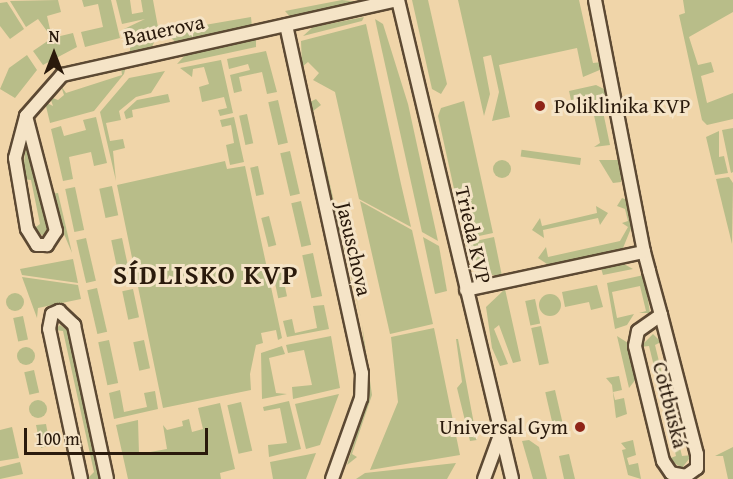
<!DOCTYPE html>
<html>
<head>
<meta charset="utf-8">
<style>
	body { margin:0 }
	#map { position:relative; width:733px; height:479px; overflow:hidden; background:#f0d5a9; font-family:"Gentium Book Plus",serif }
	div>[style] { position:absolute }
	[style*='--x'] { left:calc(var(--x)*1px); top:calc(var(--y)*1px); width:calc(var(--w)*1px); rotate:calc(var(--a)*1deg) }
	.green>* { inset:0; background:#b8bd89; transform-origin:0 0 }
	.round { border-radius:50% }
	.roads { filter:drop-shadow(2px 0 #5c4933) drop-shadow(-2px 0 #5c4933) drop-shadow(0 2px #5c4933) drop-shadow(0 -2px #5c4933) }
	.minor>* { height:12px; margin:-6px; padding:0 6px; transform-origin:6px; border-radius:6px; background:#f5e4c7 }
	.dots>* { width:16px; height:16px; translate:-50% -50%; box-sizing:border-box; border:3px solid #f5e4c7; border-radius:50% }
	span { translate:-50% -50%; white-space:nowrap; text-align:center; line-height:1.15; -webkit-text-stroke:6px #f5e4c7; paint-order:stroke }
	.street-label { font-size:21px; color:#2a1a0c }
	.poi-label { font-size:21px; color:#2a1a0c }
	.left { translate:0 -50%; text-align:left }
	.right { translate:-100% -50%; text-align:right }
	.district-label { font-size:27px; color:#2a1a0c; font-weight:700; letter-spacing:1.5px }
	.north { position:absolute; left:24px; top:24px; width:60px; height:60px; -webkit-text-stroke:4px #f5e4c7; paint-order:stroke; rotate:0deg; font-size:16px; font-weight:700; line-height:24px; text-align:center; color:#2a1a0c }
	.north::after { content:''; display:block; margin:auto; width:21px; height:27px; background:#2a1a0c; clip-path:polygon(50% 0,100% 100%,50% 72%,0 100%) }
	.scale { position:absolute; left:24px; top:428px; width:184px; height:27px; box-sizing:border-box; border:3px solid #2a1a0c; border-top:0; padding-left:8px; font-size:18px; line-height:21px; white-space:nowrap; color:#2a1a0c; -webkit-text-stroke:4px #f5e4c7; paint-order:stroke }
</style>
</head>
<body>
<div id="map">
	<div class="green">
		<i style="clip-path:polygon(58px 0,61px 12px,47px 16px,52px 38px,73px 33px,77px 47px,43px 65px,33px 51px,52px 38px,38px 19px,26px 27px,10px 1px)"></i>
		<i style="clip-path:polygon(82px 0,111px 0,120px 38px,85px 47px,81px 32px,103px 27px,98px 4px,84px 7px)"></i>
		<i style="clip-path:polygon(116px 0,130px 0,132px 14px,143px 12px,141px 0,153px 0,158px 27px,126px 36px,124px 29px,145px 19px,122px 24px)"></i>
		<i style="clip-path:polygon(342px 0,361px 2px,291px 18px,285px 11px)"></i>
		<i style="clip-path:polygon(412px 0,428px 0,447px 84px,441px 94px,432px 89px)"></i>
		<i style="clip-path:polygon(458px 0,579px 0,593px 63px,602px 62px,602px 69px,583px 77px,577px 48px,499px 65px,510px 117px,492px 121px,499px 92px,491px 55px,483px 57px,490px 94px,484px 116px)"></i>
		<i style="clip-path:polygon(683px 0,733px 0,733px 12px,689px 37px,698px 65px,711px 62px,714px 72px,701px 76px,707px 103px,733px 93px,733px 119px,707px 125px,702px 120px,679px 15px,685px 13px)"></i>
		<i style="clip-path:polygon(7px 2px,24px 29px,10px 39px,0 26px,0 3px)"></i>
		<i style="clip-path:polygon(251px 17px,252px 27px,177px 43px,171px 38px,170px 31px)"></i>
		<i style="clip-path:polygon(364px 17px,362px 21px,303px 36px,313px 27px)"></i>
		<i style="clip-path:polygon(375px 19px,383px 24px,408px 104px,438px 241px,422px 232px)"></i>
		<i style="clip-path:polygon(366px 24px,401px 184px,411px 227px,359px 199px,335px 92px,313px 80px,319px 73px,308px 62px,302px 67px,301px 41px)"></i>
		<i style="clip-path:polygon(158px 34px,151px 49px,130px 54px,130px 42px)"></i>
		<i style="clip-path:polygon(256px 38px,256px 47px,177px 64px,188px 52px)"></i>
		<i style="clip-path:polygon(266px 51px,277px 92px,267px 94px,262px 72px,239px 77px,242px 91px,234px 93px,230px 75px,250px 70px,248px 64px,229px 69px,227px 59px)"></i>
		<i style="clip-path:polygon(0 54px,9px 68px,27px 55px,37px 70px,15px 98px,0 89px,9px 68px)"></i>
		<i style="clip-path:polygon(221px 60px,233px 113px,220px 116px,218px 110px,227px 108px,224px 97px,202px 102px,199px 87px,209px 84px,204px 67px,193px 69px,192px 77px,180px 68px)"></i>
		<i style="clip-path:polygon(126px 66px,124px 74px,94px 111px,50px 123px,45px 102px,53px 106px,50px 97px,58px 100px,64px 95px,61px 86px,66px 93px,122px 75px,121px 67px)"></i>
		<i style="clip-path:polygon(165px 71px,151px 93px,136px 97px,119px 111px,121px 120px,106px 123px,110px 141px,123px 139px,125px 148px,113px 151px,116px 181px,100px 112px,129px 78px)"></i>
		<i style="clip-path:polygon(596px 85px,608px 91px,610px 100px,601px 102px,610px 145px,594px 147px,600px 143px,590px 97px,571px 100px,569px 91px)"></i>
		<i style="clip-path:polygon(168px 94px,170px 102px,132px 110px,133px 117px,126px 119px,124px 112px,137px 100px)"></i>
		<i style="clip-path:polygon(316px 99px,321px 105px,313px 111px,361px 318px,308px 103px)"></i>
		<i style="left:278px;top:100px;width:44px;height:10px;rotate:77deg"></i>
		<i style="clip-path:polygon(464px 101px,493px 233px,465px 239px,438px 116px,441px 108px)"></i>
		<i style="left:247px;top:114px;width:30px;height:8px;rotate:78deg"></i>
		<i style="clip-path:polygon(96px 117px,107px 163px,94px 166px,91px 152px,69px 157px,73px 179px,63px 181px,51px 129px,61px 126px,64px 136px,86px 130px,83px 120px)"></i>
		<i style="clip-path:polygon(234px 117px,244px 162px,230px 165px,226px 145px,234px 143px,231px 125px,222px 127px,220px 120px)"></i>
		<i style="clip-path:polygon(733px 128px,733px 172px,731px 173px,722px 130px)"></i>
		<i style="clip-path:polygon(719px 131px,719px 157px,724px 156px,728px 173px,715px 175px,706px 137px)"></i>
		<i style="clip-path:polygon(26px 146px,51px 228px,45px 237px,33px 229px,40px 224px,31px 180px,22px 179px)"></i>
		<i style="left:290px;top:151px;width:44px;height:10px;rotate:77deg"></i>
		<i style="left:581px;top:158px;width:7px;height:60px;rotate:98deg"></i>
		<i style="clip-path:polygon(599px 160px,620px 160px,621px 182px,613px 183px)"></i>
		<i class="round" style="left:493px;top:160px;width:18px;height:18px"></i>
		<i style="clip-path:polygon(225px 161px,227px 169px,245px 166px,282px 338px,278px 340px,276px 330px,261px 333px,263px 343px,256px 345px,250px 374px,251px 390px,163px 408px,117px 185px)"></i>
		<i style="left:258px;top:166px;width:29px;height:8px;rotate:78deg"></i>
		<i style="clip-path:polygon(729px 177px,733px 183px,732px 244px,716px 179px)"></i>
		<i style="left:112px;top:186px;width:30px;height:13px;rotate:78deg"></i>
		<i style="left:75px;top:187px;width:44px;height:10px;rotate:78deg"></i>
		<i style="clip-path:polygon(58px 193px,72px 253px,53px 208px,50px 194px)"></i>
		<i style="clip-path:polygon(622px 198px,630px 201px,634px 221px,623px 248px,550px 266px,538px 258px,546px 247px,548px 257px,620px 241px,628px 227px,622px 223px,628px 221px,625px 209px,617px 206px)"></i>
		<i style="left:301px;top:201px;width:45px;height:10px;rotate:77deg"></i>
		<i style="clip-path:polygon(360px 201px,412px 230px,433px 324px,390px 334px)"></i>
		<i style="clip-path:polygon(596px 206px,608px 213px,600px 225px,598px 218px,543px 230px,544px 238px,532px 230px,540px 218px,542px 226px,597px 213px)"></i>
		<i style="left:269px;top:216px;width:30px;height:8px;rotate:76deg"></i>
		<i style="clip-path:polygon(423px 237px,439px 246px,447px 291px,435px 294px)"></i>
		<i style="clip-path:polygon(494px 237px,502px 276px,483px 274px,470px 260px,466px 243px)"></i>
		<i style="left:86px;top:238px;width:44px;height:10px;rotate:77deg"></i>
		<i style="left:122px;top:238px;width:29px;height:11px;rotate:78deg"></i>
		<i style="left:313px;top:253px;width:44px;height:11px;rotate:78deg"></i>
		<i style="clip-path:polygon(73px 259px,78px 283px,22px 275px,20px 269px)"></i>
		<i style="clip-path:polygon(624px 264px,633px 269px,603px 275px,601px 268px)"></i>
		<i style="left:281px;top:268px;width:29px;height:9px;rotate:78deg"></i>
		<i style="clip-path:polygon(644px 275px,650px 313px,639px 313px,646px 311px,640px 286px,612px 292px,617px 318px,634px 314px,627px 325px,615px 329px,607px 283px)"></i>
		<i style="clip-path:polygon(22px 277px,78px 285px,81px 299px,38px 308px,37px 318px)"></i>
		<i style="clip-path:polygon(597px 285px,603px 307px,591px 310px,589px 302px,565px 307px,562px 292px)"></i>
		<i style="left:97px;top:288px;width:45px;height:10px;rotate:77deg"></i>
		<i style="left:133px;top:289px;width:29px;height:11px;rotate:78deg"></i>
		<i style="clip-path:polygon(505px 289px,521px 361px,513px 363px,499px 325px,494px 329px,508px 364px,500px 366px,492px 348px,486px 307px)"></i>
		<i class="round" style="left:6px;top:293px;width:18px;height:18px"></i>
		<i class="round" style="left:539px;top:294px;width:22px;height:22px"></i>
		<i style="left:535px;top:299px;width:25px;height:10px;rotate:78deg"></i>
		<i style="clip-path:polygon(324px 305px,329px 329px,287px 337px,283px 321px,292px 319px,295px 333px,317px 328px,313px 306px)"></i>
		<i style="left:23px;top:316px;width:24px;height:10px;rotate:78deg"></i>
		<i style="clip-path:polygon(362px 324px,372px 395px,352px 454px,357px 457px,347px 465px,369px 395px)"></i>
		<i style="clip-path:polygon(60px 325px,67px 330px,100px 479px,87px 479px,94px 472px,63px 331px,54px 330px)"></i>
		<i style="left:541px;top:326px;width:38px;height:10px;rotate:78deg"></i>
		<i style="clip-path:polygon(434px 328px,460px 455px,370px 470px,398px 402px,391px 337px)"></i>
		<i style="clip-path:polygon(653px 334px,661px 342px,655px 345px,682px 456px,692px 455px,682px 468px,668px 459px,676px 456px,649px 346px,640px 347px)"></i>
		<i style="clip-path:polygon(331px 336px,340px 388px,293px 399px,292px 387px,312px 385px,304px 350px,288px 353px,286px 345px)"></i>
		<i style="clip-path:polygon(617px 336px,628px 343px,636px 379px,629px 388px)"></i>
		<i style="clip-path:polygon(456px 339px,458px 339px,477px 440px,470px 441px,457px 388px,462px 382px)"></i>
		<i style="left:109px;top:340px;width:44px;height:11px;rotate:78deg"></i>
		<i style="left:144px;top:340px;width:29px;height:11px;rotate:78deg"></i>
		<i style="clip-path:polygon(282px 346px,285px 354px,269px 358px,276px 393px,287px 394px,262px 399px,261px 353px)"></i>
		<i class="round" style="left:17px;top:347px;width:18px;height:18px"></i>
		<i style="left:34px;top:370px;width:23px;height:10px;rotate:77deg"></i>
		<i style="clip-path:polygon(619px 376px,622px 390px,613px 392px,615px 400px,624px 398px,627px 414px,616px 418px,612px 385px,606px 378px)"></i>
		<i style="clip-path:polygon(120px 390px,124px 412px,147px 407px,144px 393px,155px 391px,158px 409px,114px 419px,109px 393px)"></i>
		<i style="left:555px;top:390px;width:40px;height:10px;rotate:77deg"></i>
		<i style="clip-path:polygon(339px 394px,320px 445px,306px 449px,295px 404px)"></i>
		<i class="round" style="left:29px;top:400px;width:18px;height:18px"></i>
		<i style="clip-path:polygon(289px 401px,301px 449px,269px 457px,268px 445px,287px 443px,280px 408px,264px 411px,263px 407px)"></i>
		<i style="left:241px;top:402px;width:50px;height:14px;rotate:77deg"></i>
		<i style="clip-path:polygon(220px 403px,235px 469px,220px 473px,221px 479px,128px 479px,116px 425px,138px 420px,139px 454px,167px 449px,163px 425px,167px 430px,183px 426px,182px 421px,189px 419px,192px 432px,203px 429px,198px 408px)"></i>
		<i style="clip-path:polygon(46px 424px,50px 445px,41px 448px,36px 425px)"></i>
		<i style="clip-path:polygon(12px 427px,19px 458px,0 461px,0 430px)"></i>
		<i style="clip-path:polygon(529px 440px,539px 447px,547px 479px,533px 479px,522px 441px)"></i>
		<i style="clip-path:polygon(633px 440px,636px 455px,627px 458px,629px 465px,638px 463px,641px 479px,628px 475px,622px 450px,626px 449px,621px 443px)"></i>
		<i style="clip-path:polygon(733px 447px,733px 479px,728px 479px,723px 456px,715px 456px)"></i>
		<i style="clip-path:polygon(316px 453px,306px 479px,273px 479px,270px 462px)"></i>
		<i style="clip-path:polygon(569px 454px,575px 479px,564px 479px,559px 456px)"></i>
		<i style="clip-path:polygon(20px 462px,23px 474px,0 479px,0 467px)"></i>
		<i style="clip-path:polygon(456px 463px,447px 479px,356px 479px,365px 473px)"></i>
	</div>
	<div class="roads">
		<div class="minor">
			<i style="--x:398;--y:0;--w:492;--a:76.6"></i>
			<i style="--x:595;--y:0;--w:257;--a:79"></i>
			<i style="--x:644;--y:252;--w:20;--a:75"></i>
			<i style="--x:649;--y:271;--w:46;--a:74.7"></i>
			<i style="--x:661;--y:315;--w:144;--a:75.5"></i>
			<i style="--x:697;--y:454;--w:14;--a:90"></i>
			<i style="--x:697;--y:468;--w:14;--a:144"></i>
			<i style="--x:686;--y:476;--w:15;--a:-169"></i>
			<i style="--x:671;--y:473;--w:14;--a:-124"></i>
			<i style="--x:663;--y:461;--w:118;--a:-103.7"></i>
			<i style="--x:635;--y:346;--w:15;--a:-79"></i>
			<i style="--x:638;--y:331;--w:28;--a:-35"></i>
			<i style="--x:286;--y:25;--w:356;--a:77.7"></i>
			<i style="--x:362;--y:373;--w:25;--a:92"></i>
			<i style="--x:361;--y:398;--w:86;--a:109.7"></i>
			<i style="--x:26;--y:116;--w:119;--a:75.4"></i>
			<i style="--x:56;--y:231;--w:17;--a:123"></i>
			<i style="--x:47;--y:245;--w:10;--a:180"></i>
			<i style="--x:37;--y:245;--w:19;--a:-122"></i>
			<i style="--x:27;--y:229;--w:72;--a:-99.6"></i>
			<i style="--x:15;--y:158;--w:43;--a:-75.3"></i>
			<i style="--x:26;--y:116;--w:55;--a:-48.7"></i>
			<i style="--x:62;--y:75;--w:344;--a:-12.6"></i>
			<i style="--x:466;--y:290;--w:182;--a:-12.1"></i>
			<i style="--x:81;--y:479;--w:153;--a:-102"></i>
			<i style="--x:49;--y:329;--w:15;--a:-79"></i>
			<i style="--x:52;--y:314;--w:8;--a:-23"></i>
			<i style="--x:59;--y:311;--w:21;--a:43"></i>
			<i style="--x:74;--y:325;--w:157;--a:77.9"></i>
			<i style="--x:484;--y:479;--w:44;--a:-69.9"></i>
		</div>
	</div>
	<div class="dots">
		<i style="left:540px;top:106px;background:#8f2418"></i>
		<i style="left:580px;top:427px;background:#8f2418"></i>
	</div>
	<div class="street-label">
		<span style="left:164px;top:30px;rotate:-12deg">Bauerova</span>
		<span style="left:473px;top:235px;rotate:77deg">Trieda KVP</span>
		<span style="left:354px;top:249px;rotate:77deg">Jasuschova</span>
		<span style="left:670px;top:405px;rotate:76deg">Cottbuská</span>
	</div>
	<div class="poi-label">
		<span class="left" style="left:554px;top:106px">Poliklinika KVP</span>
		<span class="right" style="left:568px;top:427px">Universal Gym</span>
	</div>
	<div class="district-label">
		<span style="left:206px;top:275px">SÍDLISKO KVP</span>
	</div>
	<div class="north">N</div>
	<div class="scale">100 m</div>
</div>
</body>
</html>
